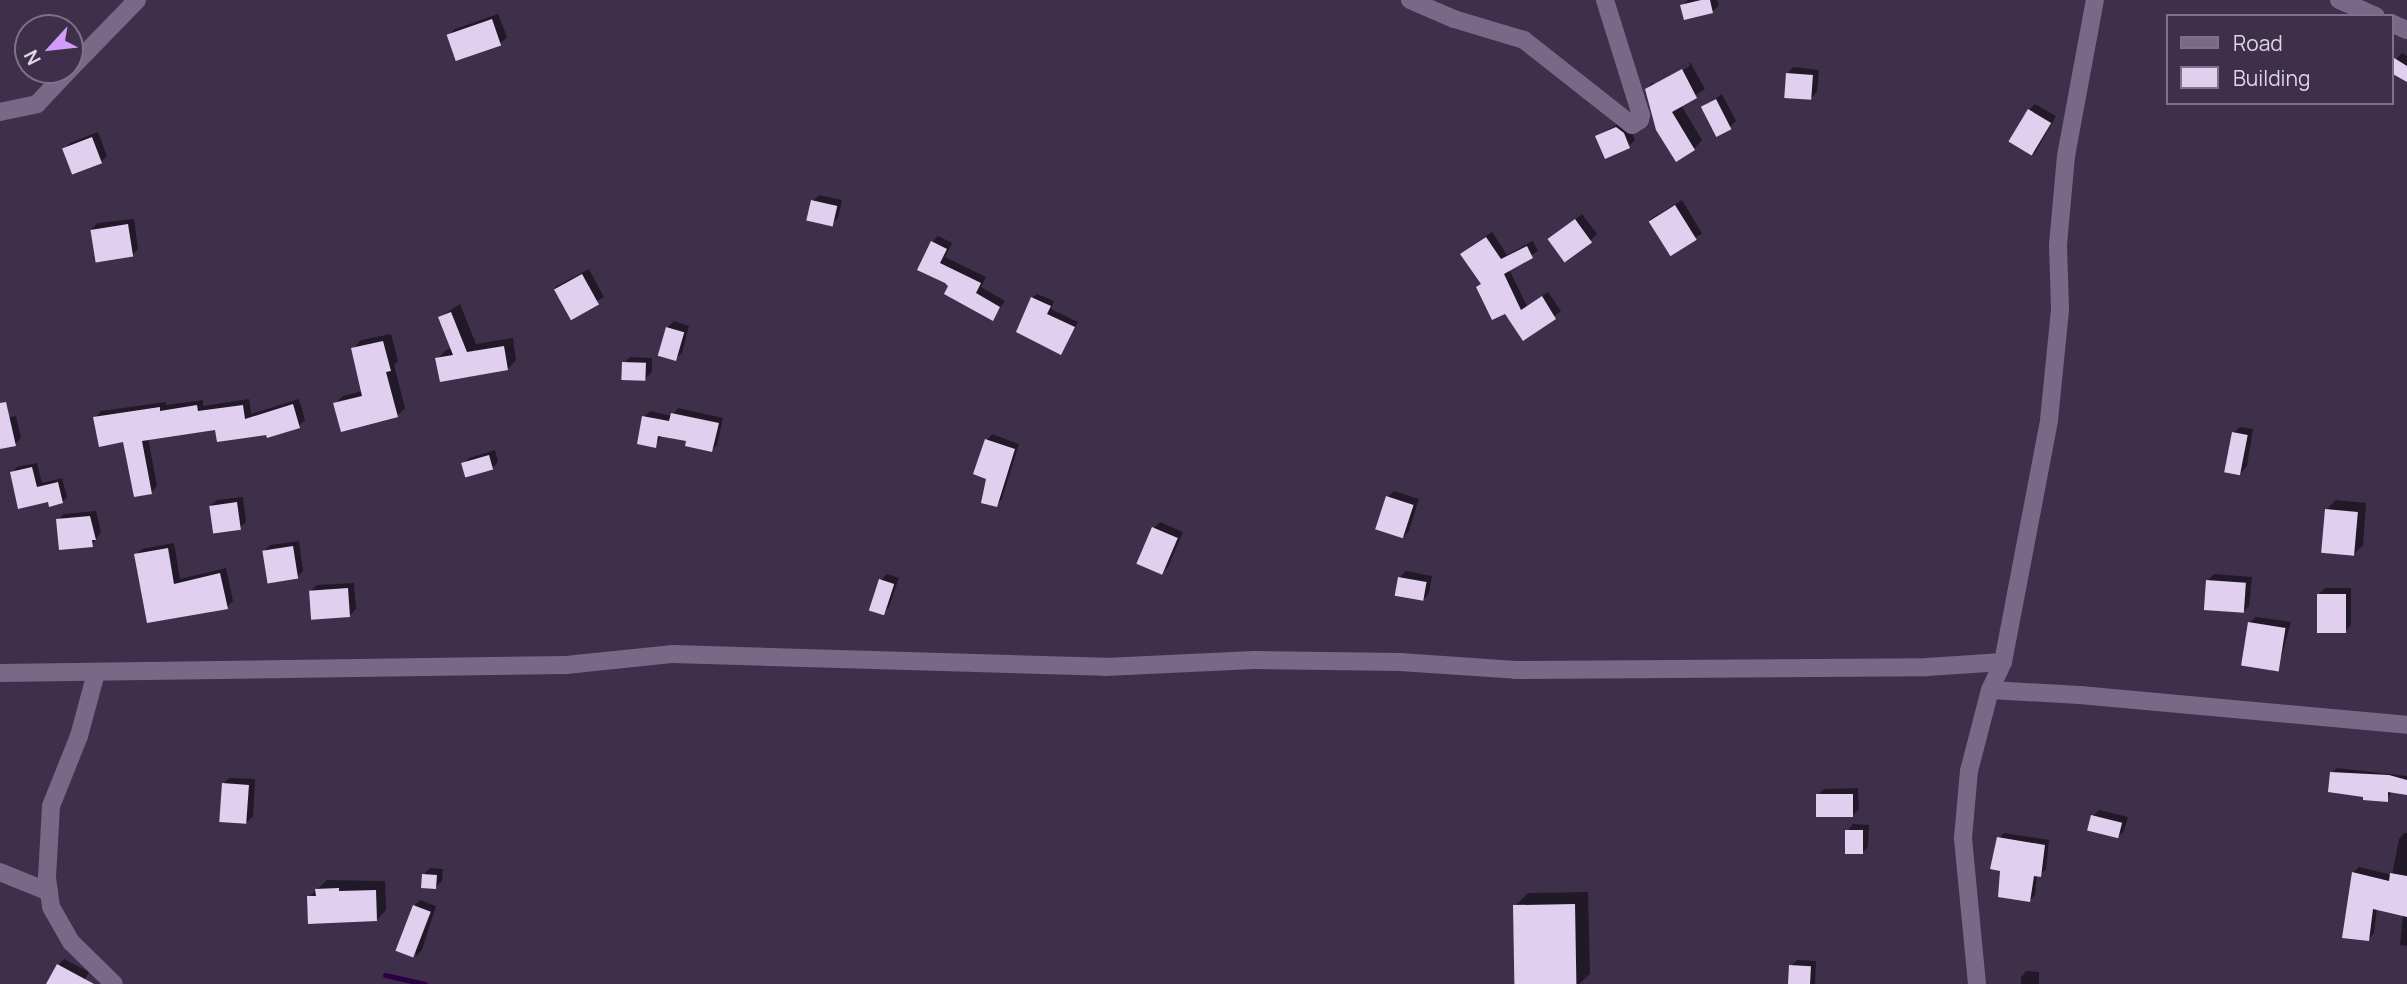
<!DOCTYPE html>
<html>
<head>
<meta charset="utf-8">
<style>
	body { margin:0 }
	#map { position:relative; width:2407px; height:984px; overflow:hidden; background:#3e304a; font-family:Manrope,sans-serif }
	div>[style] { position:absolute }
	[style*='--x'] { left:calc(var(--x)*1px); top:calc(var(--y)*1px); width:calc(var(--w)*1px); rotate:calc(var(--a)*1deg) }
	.shadow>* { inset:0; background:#0007; transform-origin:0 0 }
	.stream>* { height:5px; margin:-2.5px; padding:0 2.5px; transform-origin:2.5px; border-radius:2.5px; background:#2c0044 }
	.building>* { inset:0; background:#e1cff0; transform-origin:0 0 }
	.minor>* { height:18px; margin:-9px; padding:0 9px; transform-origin:9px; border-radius:9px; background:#796888 }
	span { translate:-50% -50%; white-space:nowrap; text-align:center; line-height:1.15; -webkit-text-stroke:7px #3e304a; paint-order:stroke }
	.legend { position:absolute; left:2166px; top:14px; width:228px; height:91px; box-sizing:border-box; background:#3e304a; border:2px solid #7e7289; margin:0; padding:9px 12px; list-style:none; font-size:21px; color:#dfd6e7 }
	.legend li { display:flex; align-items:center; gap:14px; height:35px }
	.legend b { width:35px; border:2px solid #7e7289 }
	.north { position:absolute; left:14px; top:14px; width:70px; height:70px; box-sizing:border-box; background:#3e304a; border:2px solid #7e7289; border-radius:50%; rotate:243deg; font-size:19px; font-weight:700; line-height:28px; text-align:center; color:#dfd6e7 }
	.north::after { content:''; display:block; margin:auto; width:24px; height:32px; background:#d29cfd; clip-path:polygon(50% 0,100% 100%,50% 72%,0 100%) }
</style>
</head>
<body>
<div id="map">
	<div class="shadow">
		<i style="clip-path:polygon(1688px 0,1717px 0,1719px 5px,1713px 11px,1682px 6px)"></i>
		<i style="clip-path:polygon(498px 14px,507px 37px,500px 44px,449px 35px,455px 29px)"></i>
		<i style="clip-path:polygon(2402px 53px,2407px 56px,2407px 80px,2396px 59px)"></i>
		<i style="clip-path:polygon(1690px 62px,1705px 89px,1681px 105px,1702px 140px,1694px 149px,1647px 89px,1653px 82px,1653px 86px,1690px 66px,1689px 63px,1654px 81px)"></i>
		<i style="clip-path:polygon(1793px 67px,1819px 70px,1817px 92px,1811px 98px,1787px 74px)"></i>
		<i style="clip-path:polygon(1722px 94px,1736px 121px,1730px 127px,1703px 107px)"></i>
		<i style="clip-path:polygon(2035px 104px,2056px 116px,2034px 155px,2029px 110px)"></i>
		<i style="clip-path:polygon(1623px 121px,1630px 127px,1635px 140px,1629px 146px,1597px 136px)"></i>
		<i style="clip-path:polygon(98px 132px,107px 156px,101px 162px,64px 149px,70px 143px)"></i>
		<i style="clip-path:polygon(819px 195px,842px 200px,838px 218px,832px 224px,813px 201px)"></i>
		<i style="left:1682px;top:200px;width:39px;height:38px;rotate:59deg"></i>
		<i style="clip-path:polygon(1582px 214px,1597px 234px,1591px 240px,1556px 234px)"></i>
		<i style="clip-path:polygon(134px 219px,138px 249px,132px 255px,91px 229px,98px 223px)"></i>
		<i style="clip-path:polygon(1492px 232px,1507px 255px,1533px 241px,1538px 251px,1509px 269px,1527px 306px,1548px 292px,1561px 311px,1523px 339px,1482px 283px,1468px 249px)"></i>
		<i style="clip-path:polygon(938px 236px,952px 243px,945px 257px,986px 277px,981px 287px,1005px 301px,992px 319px,946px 282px,932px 242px)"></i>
		<i style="left:589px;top:269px;width:32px;height:39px;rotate:62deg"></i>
		<i style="clip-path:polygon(1037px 294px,1054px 301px,1051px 309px,1078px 322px,1061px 353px,1032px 298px)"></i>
		<i style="clip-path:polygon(460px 304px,476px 344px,513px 338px,516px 360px,508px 369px,437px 359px,446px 350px,453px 348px,440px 317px)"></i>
		<i style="clip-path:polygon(674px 321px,689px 326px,682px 353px,675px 359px,660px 354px,668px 327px)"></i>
		<i style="clip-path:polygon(391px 334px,398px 361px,394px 365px,405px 408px,397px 416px,335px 404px,343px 396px,363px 391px,353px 349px,361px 340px)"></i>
		<i style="clip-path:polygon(630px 357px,652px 358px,652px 372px,645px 379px,624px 363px)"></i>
		<i style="clip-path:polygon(249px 399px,251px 414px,299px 399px,305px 420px,299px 426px,267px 433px,217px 428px,148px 438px,157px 486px,151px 493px,125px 440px,95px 418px,101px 411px,166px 402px,166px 405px,203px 400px,203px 406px)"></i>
		<i style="clip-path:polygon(678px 408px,723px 418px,717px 445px,712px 450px,688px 439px,662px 435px,655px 446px,644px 417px,650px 411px,672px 416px)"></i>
		<i style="clip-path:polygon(16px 416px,21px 438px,15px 444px,0 447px,0 419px)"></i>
		<i style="clip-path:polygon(2240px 427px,2253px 429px,2247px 466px,2241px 473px,2233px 433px)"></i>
		<i style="clip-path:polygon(992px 434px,1019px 444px,1002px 499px,996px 505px,988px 478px,987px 440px)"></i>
		<i style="clip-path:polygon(495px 450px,498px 462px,492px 468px,463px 464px,469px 458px)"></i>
		<i style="clip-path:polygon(37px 463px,42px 483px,62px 478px,67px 497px,62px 502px,49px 500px,12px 473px,17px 467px)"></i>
		<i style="clip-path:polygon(1394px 491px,1419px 499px,1409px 531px,1403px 537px,1388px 497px)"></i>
		<i style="clip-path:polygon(243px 497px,246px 522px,240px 528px,210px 506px,217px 500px)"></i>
		<i style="clip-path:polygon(2336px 500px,2366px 503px,2363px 545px,2353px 555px,2326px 510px)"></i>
		<i style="clip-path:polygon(96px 511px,101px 532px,92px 545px,58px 520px,64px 514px)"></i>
		<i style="clip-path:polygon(1160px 522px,1183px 532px,1168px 567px,1162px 573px,1154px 528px)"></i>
		<i style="clip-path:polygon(299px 541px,303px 571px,297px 577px,264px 551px,270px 545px)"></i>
		<i style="clip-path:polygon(174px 543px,180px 579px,226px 568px,233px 601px,227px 607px,149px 621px,136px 555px,142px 549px)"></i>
		<i style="clip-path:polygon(1406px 571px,1432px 576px,1429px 593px,1423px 600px,1400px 577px)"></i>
		<i style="clip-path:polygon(887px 574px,899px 578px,889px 607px,883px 613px,881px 580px)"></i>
		<i style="clip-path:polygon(2214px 574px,2252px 577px,2249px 606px,2243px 612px,2208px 580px)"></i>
		<i style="clip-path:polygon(354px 583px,356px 609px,350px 615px,311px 591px,317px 585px)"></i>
		<i style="clip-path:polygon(2325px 588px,2351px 588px,2351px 625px,2345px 631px,2319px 594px)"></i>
		<i style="clip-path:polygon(2256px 617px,2291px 622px,2279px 665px,2273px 672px,2249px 623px)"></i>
		<i style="clip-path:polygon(2337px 768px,2407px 776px,2407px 793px,2392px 791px,2387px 800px,2365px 796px,2332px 773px)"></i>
		<i style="clip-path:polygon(229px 778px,255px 779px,253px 816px,247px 822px,223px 784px)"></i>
		<i style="clip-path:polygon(1858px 788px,1859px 809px,1853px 815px,1818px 795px,1824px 789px)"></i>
		<i style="clip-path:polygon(2099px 810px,2128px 817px,2124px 831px,2118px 837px,2093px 816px)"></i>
		<i style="clip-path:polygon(1853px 824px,1869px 825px,1868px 847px,1862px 853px,1847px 831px)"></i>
		<i style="clip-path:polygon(2004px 833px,2049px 840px,2046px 870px,2037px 875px,2035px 895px,2030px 900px,2002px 870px,1999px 838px)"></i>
		<i style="clip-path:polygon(2404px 833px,2407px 833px,2407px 946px,2400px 945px,2403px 915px,2377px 908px,2374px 933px,2369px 939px,2353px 873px,2359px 867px,2392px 875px,2399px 839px)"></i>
		<i style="clip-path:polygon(430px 868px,443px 869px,442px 881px,436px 887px,424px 874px)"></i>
		<i style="clip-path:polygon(327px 880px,385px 881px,386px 910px,377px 920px,309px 897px)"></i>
		<i style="clip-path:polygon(1588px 892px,1590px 974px,1579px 984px,1516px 984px,1515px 906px,1528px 893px)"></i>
		<i style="clip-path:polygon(420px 900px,436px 906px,422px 950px,416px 956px,414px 906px)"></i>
		<i style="clip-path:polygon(64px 959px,89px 972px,82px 984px,55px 984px,58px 965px)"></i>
		<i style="clip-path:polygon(1797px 960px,1816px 961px,1815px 984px,1790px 984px,1791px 966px)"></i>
		<i style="clip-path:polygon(2026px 971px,2039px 972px,2039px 984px,2021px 984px,2021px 977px)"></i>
	</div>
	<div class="stream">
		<i style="--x:385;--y:975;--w:41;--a:12.7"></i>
	</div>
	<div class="building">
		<i style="clip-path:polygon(1701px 0,1710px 0,1713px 13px,1684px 20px,1680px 5px)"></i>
		<i style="left:492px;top:19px;width:28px;height:48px;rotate:71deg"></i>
		<i style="clip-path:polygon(2391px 56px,2407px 66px,2407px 82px,2391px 73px)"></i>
		<i style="clip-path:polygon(1682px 69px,1697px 98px,1672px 112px,1695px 150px,1676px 162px,1656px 130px,1645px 89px)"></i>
		<i style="left:1786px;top:73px;width:27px;height:25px;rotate:4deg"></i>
		<i style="left:1716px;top:99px;width:34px;height:17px;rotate:63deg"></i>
		<i style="left:2028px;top:109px;width:27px;height:38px;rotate:31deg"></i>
		<i style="clip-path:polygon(1616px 127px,1624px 133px,1630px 148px,1605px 159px,1595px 136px)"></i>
		<i style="left:92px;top:137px;width:28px;height:32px;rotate:69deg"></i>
		<i style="left:811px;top:200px;width:27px;height:21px;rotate:13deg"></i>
		<i style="left:1675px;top:205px;width:41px;height:31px;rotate:58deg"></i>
		<i style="left:1575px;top:219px;width:29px;height:34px;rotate:54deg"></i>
		<i style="left:128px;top:224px;width:33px;height:38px;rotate:81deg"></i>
		<i style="clip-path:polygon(1486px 237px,1501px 259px,1527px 246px,1533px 258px,1504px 274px,1521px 310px,1542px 296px,1556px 319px,1523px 341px,1505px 314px,1492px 320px,1476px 287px,1481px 284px,1460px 254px)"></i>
		<i style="clip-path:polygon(931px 241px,947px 249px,940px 263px,981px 283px,976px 293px,1000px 307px,993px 321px,944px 294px,948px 286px,945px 283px,917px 270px)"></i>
		<i style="left:582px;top:274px;width:35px;height:32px;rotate:61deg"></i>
		<i style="clip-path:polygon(1031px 297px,1051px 306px,1047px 314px,1075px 327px,1061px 355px,1016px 332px)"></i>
		<i style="clip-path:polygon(451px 312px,467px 352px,504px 346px,508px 370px,440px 382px,435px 358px,453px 355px,438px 317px)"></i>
		<i style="left:666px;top:327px;width:19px;height:30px;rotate:16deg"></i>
		<i style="clip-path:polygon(383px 341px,391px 371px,386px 372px,398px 417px,341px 432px,333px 403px,362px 396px,351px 348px)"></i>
		<i style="left:622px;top:362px;width:24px;height:18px;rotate:2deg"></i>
		<i style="clip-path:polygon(6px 402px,16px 446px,0 449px,0 403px)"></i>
		<i style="clip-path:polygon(293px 404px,300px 428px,267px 438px,266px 435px,217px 442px,215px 430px,142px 441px,152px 494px,134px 497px,123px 442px,99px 447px,93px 417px,160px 407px,160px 411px,197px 405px,198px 411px,243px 405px,245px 419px)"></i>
		<i style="clip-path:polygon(671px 413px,719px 423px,712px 452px,685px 446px,686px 441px,658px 436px,656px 448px,637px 444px,642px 416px,669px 421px)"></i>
		<i style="left:2232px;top:432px;width:16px;height:41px;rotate:11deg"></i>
		<i style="clip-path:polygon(985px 439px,1015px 449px,997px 507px,981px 503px,986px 479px,973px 474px)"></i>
		<i style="left:489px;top:455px;width:15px;height:29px;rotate:74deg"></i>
		<i style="clip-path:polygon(32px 467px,37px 487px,58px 482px,63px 503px,49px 507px,48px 502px,18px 509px,10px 472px)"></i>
		<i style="left:1386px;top:496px;width:29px;height:35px;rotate:18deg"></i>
		<i style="left:237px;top:502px;width:28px;height:28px;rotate:82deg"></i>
		<i style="left:2325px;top:509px;width:33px;height:44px;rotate:5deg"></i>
		<i style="clip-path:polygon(90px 516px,96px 540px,92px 540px,93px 547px,59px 550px,56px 519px)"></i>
		<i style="left:1152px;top:527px;width:28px;height:40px;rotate:23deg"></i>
		<i style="left:293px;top:546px;width:33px;height:31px;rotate:81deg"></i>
		<i style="clip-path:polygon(168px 548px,174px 584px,220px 573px,228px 609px,147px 623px,134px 554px)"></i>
		<i style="left:1398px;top:577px;width:29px;height:19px;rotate:10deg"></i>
		<i style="left:879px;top:579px;width:16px;height:33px;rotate:18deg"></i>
		<i style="left:2206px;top:580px;width:40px;height:30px;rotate:4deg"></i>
		<i style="left:348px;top:588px;width:29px;height:39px;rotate:86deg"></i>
		<i style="left:2317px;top:594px;width:29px;height:39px"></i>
		<i style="left:2248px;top:622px;width:38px;height:44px;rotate:9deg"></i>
		<i style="clip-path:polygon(2330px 772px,2389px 775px,2407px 780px,2407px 795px,2388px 792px,2388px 802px,2363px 800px,2363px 797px,2328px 792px)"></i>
		<i style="left:222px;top:783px;width:27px;height:39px;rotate:4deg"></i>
		<i style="left:1816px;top:794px;width:37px;height:23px"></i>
		<i style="left:2091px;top:815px;width:32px;height:16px;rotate:14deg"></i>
		<i style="left:1845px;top:830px;width:18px;height:24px"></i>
		<i style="clip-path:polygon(1997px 837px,2045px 845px,2041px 877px,2034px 876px,2030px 902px,1998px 897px,2000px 871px,1990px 869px)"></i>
		<i style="clip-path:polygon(2352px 872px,2389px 881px,2390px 873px,2407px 876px,2407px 917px,2373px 909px,2369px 941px,2342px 938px)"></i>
		<i style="left:422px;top:874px;width:15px;height:14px;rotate:4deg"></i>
		<i style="clip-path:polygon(339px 888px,339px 891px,376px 890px,377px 921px,308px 924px,307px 896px,316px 896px,315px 889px)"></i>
		<i style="left:1575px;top:904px;width:80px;height:62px;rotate:89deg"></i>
		<i style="left:413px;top:905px;width:19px;height:49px;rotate:21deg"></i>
		<i style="clip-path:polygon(57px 964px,94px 984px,46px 984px)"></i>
		<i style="left:1789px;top:965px;width:22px;height:19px;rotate:3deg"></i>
	</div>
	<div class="minor">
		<i style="--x:1410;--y:0;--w:48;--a:23.4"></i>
		<i style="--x:1454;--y:19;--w:73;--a:16.7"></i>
		<i style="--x:1524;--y:40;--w:137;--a:38.2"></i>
		<i style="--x:1632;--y:125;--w:9;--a:-32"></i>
		<i style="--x:1640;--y:120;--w:5;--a:-79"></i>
		<i style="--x:1641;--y:115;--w:121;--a:-107.4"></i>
		<i style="--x:2339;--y:0;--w:40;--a:23.4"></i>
		<i style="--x:2391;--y:23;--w:17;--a:24"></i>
		<i style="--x:70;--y:69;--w:96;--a:-45.8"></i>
		<i style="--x:0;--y:112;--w:38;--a:-12"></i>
		<i style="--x:37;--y:104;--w:47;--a:-46.7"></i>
		<i style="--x:0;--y:673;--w:566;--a:-0.81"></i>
		<i style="--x:566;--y:665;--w:108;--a:-5.9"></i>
		<i style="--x:673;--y:654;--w:432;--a:1.7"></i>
		<i style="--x:1105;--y:667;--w:149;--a:-2.7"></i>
		<i style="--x:1254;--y:660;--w:146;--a:0.8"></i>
		<i style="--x:1400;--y:662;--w:116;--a:3.9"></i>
		<i style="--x:1516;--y:670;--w:411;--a:-0.4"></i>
		<i style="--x:1927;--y:667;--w:76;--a:-3.8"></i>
		<i style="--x:96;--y:673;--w:65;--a:105.1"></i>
		<i style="--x:79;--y:736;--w:75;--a:111.8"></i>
		<i style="--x:51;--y:806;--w:72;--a:93.2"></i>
		<i style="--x:47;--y:878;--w:29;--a:82"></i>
		<i style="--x:51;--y:907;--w:40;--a:60.3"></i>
		<i style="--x:71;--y:942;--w:60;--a:44.3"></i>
		<i style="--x:1990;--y:690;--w:90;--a:3.2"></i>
		<i style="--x:2080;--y:695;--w:328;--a:5.2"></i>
		<i style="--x:0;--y:872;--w:53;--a:22.2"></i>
		<i style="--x:1977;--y:984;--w:147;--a:-95.5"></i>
		<i style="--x:1963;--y:838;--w:67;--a:-84.9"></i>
		<i style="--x:1969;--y:771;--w:84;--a:-75.5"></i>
		<i style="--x:1990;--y:690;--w:31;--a:-65"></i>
		<i style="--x:2003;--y:662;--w:246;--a:-79.2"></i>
		<i style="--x:2049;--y:420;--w:112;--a:-84.3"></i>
		<i style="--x:2060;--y:309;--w:64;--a:-91.8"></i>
		<i style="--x:2058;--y:245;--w:89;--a:-84.9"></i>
		<i style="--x:2066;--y:156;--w:159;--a:-79.5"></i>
	</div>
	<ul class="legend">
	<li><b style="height:9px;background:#796888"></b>Road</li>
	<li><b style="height:19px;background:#e1cff0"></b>Building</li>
	</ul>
	<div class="north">N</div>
</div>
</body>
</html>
